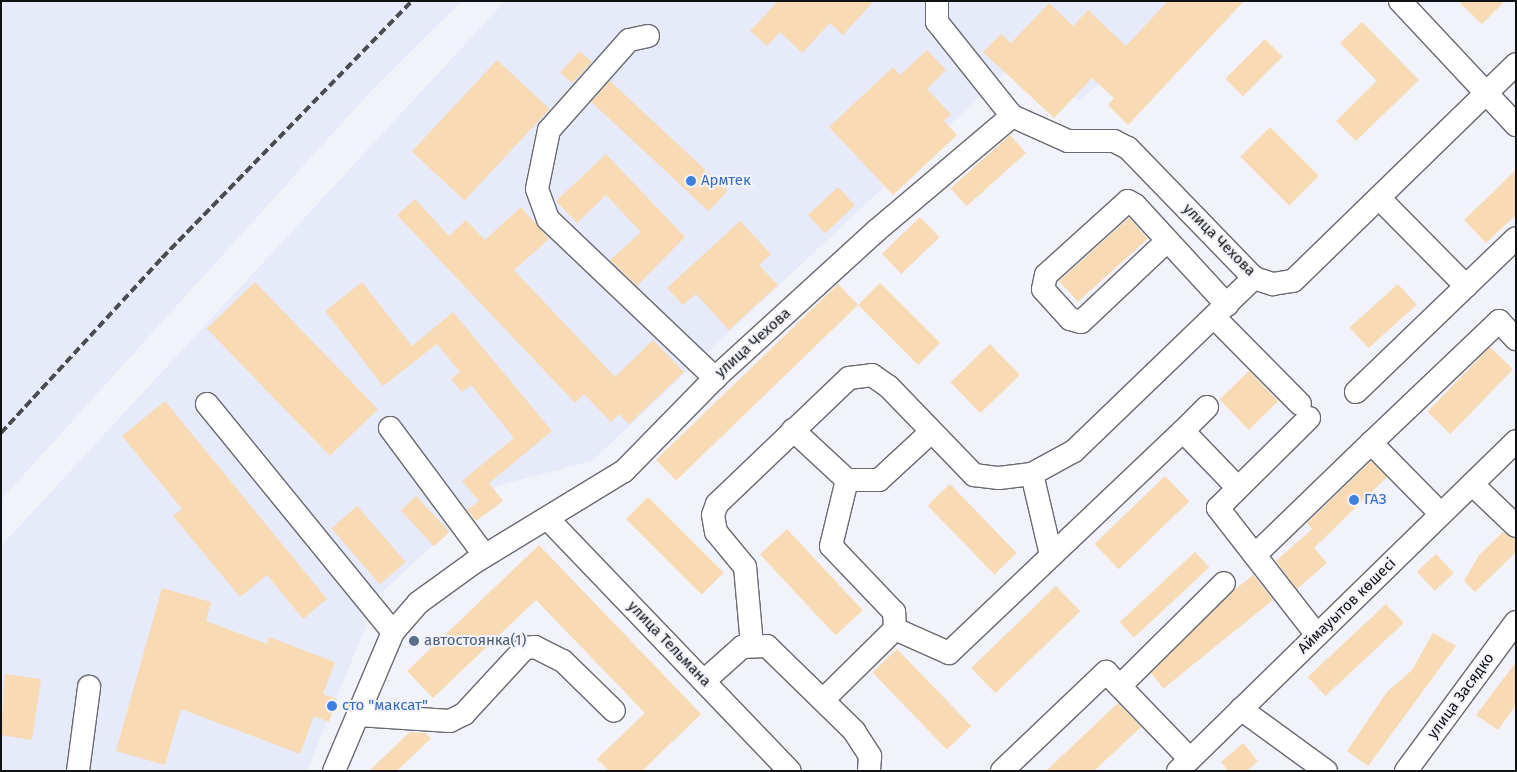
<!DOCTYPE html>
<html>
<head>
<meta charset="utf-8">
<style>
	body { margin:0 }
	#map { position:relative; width:1517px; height:772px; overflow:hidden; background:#f2f3fa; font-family:"Fira Sans",sans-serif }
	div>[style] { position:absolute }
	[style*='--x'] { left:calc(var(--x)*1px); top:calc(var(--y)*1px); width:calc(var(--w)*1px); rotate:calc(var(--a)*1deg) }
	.built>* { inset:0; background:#e7eaf9 }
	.building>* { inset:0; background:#f8dab5; transform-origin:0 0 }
	.roads { filter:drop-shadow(1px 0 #696a70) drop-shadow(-1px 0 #696a70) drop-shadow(0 1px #696a70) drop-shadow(0 -1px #696a70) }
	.minor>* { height:22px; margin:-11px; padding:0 11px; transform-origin:11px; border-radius:11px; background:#fff }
	.rail>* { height:4px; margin-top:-2px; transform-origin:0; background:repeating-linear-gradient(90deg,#4b4c50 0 8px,transparent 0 12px) }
	.dots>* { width:14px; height:14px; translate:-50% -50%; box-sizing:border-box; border:2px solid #f2f3fa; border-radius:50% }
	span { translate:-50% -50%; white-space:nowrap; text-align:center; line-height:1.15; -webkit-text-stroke:4px #f2f3fa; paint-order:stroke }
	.shop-label { font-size:15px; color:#366cbe }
	.left { translate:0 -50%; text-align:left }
	.street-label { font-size:15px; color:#101113 }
	.service-label { font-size:15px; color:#4e5e75 }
	.frame { position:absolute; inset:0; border:2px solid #101113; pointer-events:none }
</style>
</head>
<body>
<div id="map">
	<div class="built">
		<i style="clip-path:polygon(1px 1px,462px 1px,372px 90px,1px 500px)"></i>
		<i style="clip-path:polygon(505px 1px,1190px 1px,1080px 101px,1022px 57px,592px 461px,497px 486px,378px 596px,307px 771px,1px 771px,1px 546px)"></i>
	</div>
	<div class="building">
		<i style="clip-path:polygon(778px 1px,874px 1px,843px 35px,830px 23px,802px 53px,780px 32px,767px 46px,750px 31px)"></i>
		<i style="clip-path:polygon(1168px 1px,1244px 1px,1128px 125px,1108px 105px,1114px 98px,1092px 78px,1054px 118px,983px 52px,1001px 34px,1011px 43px,1049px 3px,1073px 26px,1088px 10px,1126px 46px)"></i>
		<i style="clip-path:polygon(1458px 1px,1505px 1px,1482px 24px)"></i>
		<i style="clip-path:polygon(1362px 22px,1419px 80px,1356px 141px,1336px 121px,1377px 81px,1340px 43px)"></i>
		<i style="left:1265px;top:39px;width:25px;height:56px;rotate:45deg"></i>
		<i style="clip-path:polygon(927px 50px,946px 70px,927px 89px,951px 114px,944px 121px,957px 135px,893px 195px,829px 127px,893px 67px,900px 75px)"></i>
		<i style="left:580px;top:51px;width:16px;height:29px;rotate:43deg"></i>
		<i style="left:497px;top:60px;width:72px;height:125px;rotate:43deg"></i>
		<i style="left:610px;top:81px;width:161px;height:28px;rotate:43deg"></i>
		<i style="left:1270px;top:127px;width:69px;height:42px;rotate:45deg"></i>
		<i style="left:1010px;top:135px;width:24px;height:80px;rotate:48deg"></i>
		<i style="clip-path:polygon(606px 154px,685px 237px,637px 286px,610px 260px,641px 232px,606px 195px,577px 223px,556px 201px)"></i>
		<i style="clip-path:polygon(1516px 170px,1516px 215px,1486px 243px,1464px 220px)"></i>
		<i style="left:838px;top:187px;width:25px;height:41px;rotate:47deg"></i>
		<i style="clip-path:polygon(415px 199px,449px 236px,466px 220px,485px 240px,521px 207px,549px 239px,514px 270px,615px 377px,653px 340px,684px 372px,629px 424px,619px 414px,611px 422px,584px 394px,575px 403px,397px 215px)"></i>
		<i style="left:920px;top:217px;width:28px;height:53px;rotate:46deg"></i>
		<i style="left:1129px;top:218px;width:28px;height:94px;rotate:48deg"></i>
		<i style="clip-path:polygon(740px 221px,771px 254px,759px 265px,778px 285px,729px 330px,696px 294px,683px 305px,667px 288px)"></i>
		<i style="left:255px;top:282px;width:177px;height:67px;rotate:46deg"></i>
		<i style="clip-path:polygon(362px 282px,412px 346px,453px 312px,552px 431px,489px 483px,503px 501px,476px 521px,467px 510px,479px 501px,462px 481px,514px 438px,471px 385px,462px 392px,451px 379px,460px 372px,437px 344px,383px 386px,325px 311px)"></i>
		<i style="left:880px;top:283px;width:85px;height:31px;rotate:45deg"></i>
		<i style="left:838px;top:284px;width:29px;height:253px;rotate:46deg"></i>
		<i style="left:1398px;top:284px;width:28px;height:65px;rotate:48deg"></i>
		<i style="left:990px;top:344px;width:43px;height:55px;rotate:46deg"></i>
		<i style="left:1490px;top:347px;width:32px;height:90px;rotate:44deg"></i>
		<i style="left:1249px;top:371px;width:42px;height:41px;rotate:46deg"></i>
		<i style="clip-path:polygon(165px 401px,327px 599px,303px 619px,267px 575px,240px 597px,173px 516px,182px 509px,122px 436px)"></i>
		<i style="clip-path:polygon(1371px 461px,1387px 477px,1314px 548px,1327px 563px,1297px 589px,1276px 561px,1312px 529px,1307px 523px)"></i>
		<i style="left:1165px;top:476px;width:35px;height:98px;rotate:46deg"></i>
		<i style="left:950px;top:484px;width:96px;height:31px;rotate:46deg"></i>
		<i style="left:416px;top:496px;width:49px;height:21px;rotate:47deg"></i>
		<i style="left:648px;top:497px;width:107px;height:31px;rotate:45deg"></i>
		<i style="left:357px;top:506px;width:74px;height:34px;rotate:49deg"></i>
		<i style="left:787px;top:529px;width:111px;height:37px;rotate:47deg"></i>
		<i style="clip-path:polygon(1503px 532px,1516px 539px,1516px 552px,1475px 592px,1464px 581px,1479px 555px)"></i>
		<i style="clip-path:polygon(539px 545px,701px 714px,642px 771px,609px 771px,597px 759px,645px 713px,536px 600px,433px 698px,407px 671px)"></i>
		<i style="left:1195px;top:552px;width:21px;height:103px;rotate:47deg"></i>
		<i style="left:1436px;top:554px;width:26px;height:26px;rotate:47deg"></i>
		<i style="left:1253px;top:575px;width:32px;height:141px;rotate:51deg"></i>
		<i style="left:1056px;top:586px;width:35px;height:118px;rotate:46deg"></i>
		<i style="clip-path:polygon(162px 588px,211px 602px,206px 621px,267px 644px,269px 637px,335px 662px,323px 694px,337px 699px,329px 722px,314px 716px,300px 754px,181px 709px,165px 765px,116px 751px)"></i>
		<i style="left:1386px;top:604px;width:26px;height:107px;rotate:47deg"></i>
		<i style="clip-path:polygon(1433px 633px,1456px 646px,1368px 766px,1347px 751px,1387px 692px,1412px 670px)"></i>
		<i style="left:897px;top:649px;width:107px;height:34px;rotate:46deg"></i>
		<i style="clip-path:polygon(1516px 662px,1516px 705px,1498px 730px,1476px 715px)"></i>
		<i style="clip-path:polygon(5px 674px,41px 679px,32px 740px,1px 735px)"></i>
		<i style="clip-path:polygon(1118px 703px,1141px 727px,1094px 771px,1046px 771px)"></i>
		<i style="clip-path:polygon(410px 732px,425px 733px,431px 738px,397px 771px,369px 771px)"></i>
		<i style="clip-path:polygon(1243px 743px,1258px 761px,1247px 771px,1228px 771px,1221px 762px)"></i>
	</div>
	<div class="roads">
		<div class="minor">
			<i style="--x:937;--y:1;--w:21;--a:90"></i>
			<i style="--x:937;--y:22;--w:120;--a:51.4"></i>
			<i style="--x:1012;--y:116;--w:61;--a:24.1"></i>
			<i style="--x:1068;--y:141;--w:46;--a:0"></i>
			<i style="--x:1114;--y:141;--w:16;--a:27"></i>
			<i style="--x:1128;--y:148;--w:181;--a:45.9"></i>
			<i style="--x:1254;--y:278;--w:20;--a:18"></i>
			<i style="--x:1273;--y:284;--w:20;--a:-9"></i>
			<i style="--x:1293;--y:281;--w:311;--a:-44.2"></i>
			<i style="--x:1400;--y:1;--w:170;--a:46.9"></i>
			<i style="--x:648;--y:36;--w:19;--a:168"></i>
			<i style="--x:629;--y:40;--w:120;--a:131.6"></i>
			<i style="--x:549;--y:130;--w:60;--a:101.5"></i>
			<i style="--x:537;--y:189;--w:32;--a:70"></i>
			<i style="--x:548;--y:219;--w:231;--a:43.6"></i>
			<i style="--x:1379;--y:198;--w:124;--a:45.3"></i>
			<i style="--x:1466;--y:286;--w:69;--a:-43.8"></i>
			<i style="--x:1167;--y:241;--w:118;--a:136.7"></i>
			<i style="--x:1081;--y:322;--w:11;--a:-165"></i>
			<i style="--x:1070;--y:319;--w:40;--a:-132"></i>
			<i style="--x:1043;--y:289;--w:14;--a:-78"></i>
			<i style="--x:1046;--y:275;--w:110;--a:-42.1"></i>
			<i style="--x:1128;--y:201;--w:8;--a:30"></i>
			<i style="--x:1135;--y:205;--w:136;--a:47.4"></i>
			<i style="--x:1214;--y:317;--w:122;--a:45.3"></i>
			<i style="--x:1356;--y:392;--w:153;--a:-43.9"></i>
			<i style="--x:207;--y:404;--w:294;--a:50.8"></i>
			<i style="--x:1207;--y:407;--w:34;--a:135"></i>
			<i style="--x:1183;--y:431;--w:79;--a:46"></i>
			<i style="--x:1309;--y:418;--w:128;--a:135.3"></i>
			<i style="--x:1218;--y:508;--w:161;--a:52.1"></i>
			<i style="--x:390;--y:428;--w:159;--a:53.4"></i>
			<i style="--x:793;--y:430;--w:74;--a:42.8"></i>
			<i style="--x:1032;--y:474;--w:83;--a:76.8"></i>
			<i style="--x:1472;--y:484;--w:61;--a:43.7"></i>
			<i style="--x:1441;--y:514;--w:100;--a:-134.6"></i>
			<i style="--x:1371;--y:443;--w:177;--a:-43.6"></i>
			<i style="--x:1499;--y:321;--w:25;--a:47"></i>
			<i style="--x:548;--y:519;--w:349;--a:46.2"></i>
			<i style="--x:1255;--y:555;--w:161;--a:-44"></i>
			<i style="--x:895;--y:629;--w:17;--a:-93"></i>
			<i style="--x:894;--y:612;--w:91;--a:-133.7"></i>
			<i style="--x:831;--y:546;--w:68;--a:-76.4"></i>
			<i style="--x:847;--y:480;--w:32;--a:0"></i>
			<i style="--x:879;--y:480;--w:71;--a:-42.7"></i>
			<i style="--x:752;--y:645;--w:78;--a:-95.1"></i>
			<i style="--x:745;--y:567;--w:45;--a:-129.6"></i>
			<i style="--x:716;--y:532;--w:17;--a:-100"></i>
			<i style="--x:713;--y:515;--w:12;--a:-70"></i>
			<i style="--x:717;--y:504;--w:182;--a:-43.7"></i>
			<i style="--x:849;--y:378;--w:23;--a:-7"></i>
			<i style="--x:872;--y:375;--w:19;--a:35"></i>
			<i style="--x:888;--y:386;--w:124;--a:46"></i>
			<i style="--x:974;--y:475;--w:25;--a:7"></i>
			<i style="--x:999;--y:478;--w:33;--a:-7"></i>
			<i style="--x:1032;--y:474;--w:48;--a:-28.7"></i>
			<i style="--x:1074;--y:451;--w:250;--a:-43.9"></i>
			<i style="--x:705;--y:680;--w:50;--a:-41.7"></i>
			<i style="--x:742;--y:647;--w:25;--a:-2"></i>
			<i style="--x:767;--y:646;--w:122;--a:44.3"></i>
			<i style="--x:854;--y:731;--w:30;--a:57"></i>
			<i style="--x:870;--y:756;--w:15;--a:94"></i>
			<i style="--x:1120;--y:686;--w:146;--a:-44.7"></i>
			<i style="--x:823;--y:700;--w:101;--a:-44.6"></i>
			<i style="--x:895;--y:629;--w:59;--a:24"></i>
			<i style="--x:949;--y:653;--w:323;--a:-43.5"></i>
			<i style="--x:1241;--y:709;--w:105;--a:36.1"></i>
			<i style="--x:358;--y:715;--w:92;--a:3.7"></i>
			<i style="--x:450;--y:721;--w:16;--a:-27"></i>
			<i style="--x:464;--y:714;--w:90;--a:-47.3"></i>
			<i style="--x:525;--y:648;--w:10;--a:-6"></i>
			<i style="--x:535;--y:647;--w:31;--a:27"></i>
			<i style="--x:563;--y:661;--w:71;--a:44.4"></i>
			<i style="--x:78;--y:771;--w:85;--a:-82.5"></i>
			<i style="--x:334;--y:771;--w:151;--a:-67"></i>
			<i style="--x:393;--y:632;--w:38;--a:-49"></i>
			<i style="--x:418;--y:603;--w:68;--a:-36"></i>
			<i style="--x:473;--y:563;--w:177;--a:-31.4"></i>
			<i style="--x:624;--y:471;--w:130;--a:-45.6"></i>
			<i style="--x:715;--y:378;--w:218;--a:-42.4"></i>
			<i style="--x:876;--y:231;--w:178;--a:-40.2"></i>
			<i style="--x:1002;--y:771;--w:144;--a:-43.6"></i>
			<i style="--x:1106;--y:672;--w:121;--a:46"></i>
			<i style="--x:1178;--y:771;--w:472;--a:-44.3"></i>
			<i style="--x:1406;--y:771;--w:185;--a:-53.6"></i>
		</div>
	</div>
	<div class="rail">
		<i style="--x:1;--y:433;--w:238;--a:-47.4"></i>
		<i style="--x:162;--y:258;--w:359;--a:-45.8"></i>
	</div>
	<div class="dots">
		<i style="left:691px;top:181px;background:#3f7fe0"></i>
		<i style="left:1354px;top:500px;background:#3f7fe0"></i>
		<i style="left:414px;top:641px;background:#5c6f8a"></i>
		<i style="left:332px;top:706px;background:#3f7fe0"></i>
	</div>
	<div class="shop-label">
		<span class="left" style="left:701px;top:181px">Армтек</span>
		<span class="left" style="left:1364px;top:500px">ГАЗ</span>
		<span class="left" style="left:342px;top:706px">сто "максат"</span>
	</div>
	<div class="street-label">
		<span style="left:1219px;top:240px;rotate:45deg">улица Чехова</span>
		<span style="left:753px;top:343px;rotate:-42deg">улица Чехова</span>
		<span style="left:1347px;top:606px;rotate:-44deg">Аймауытов көшесі</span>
		<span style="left:669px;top:644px;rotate:46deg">улица Тельмана</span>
		<span style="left:1461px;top:696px;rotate:-54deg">улица Засядко</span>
	</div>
	<div class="service-label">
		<span class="left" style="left:424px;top:641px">автостоянка(1)</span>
	</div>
	<div class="frame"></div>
</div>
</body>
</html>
